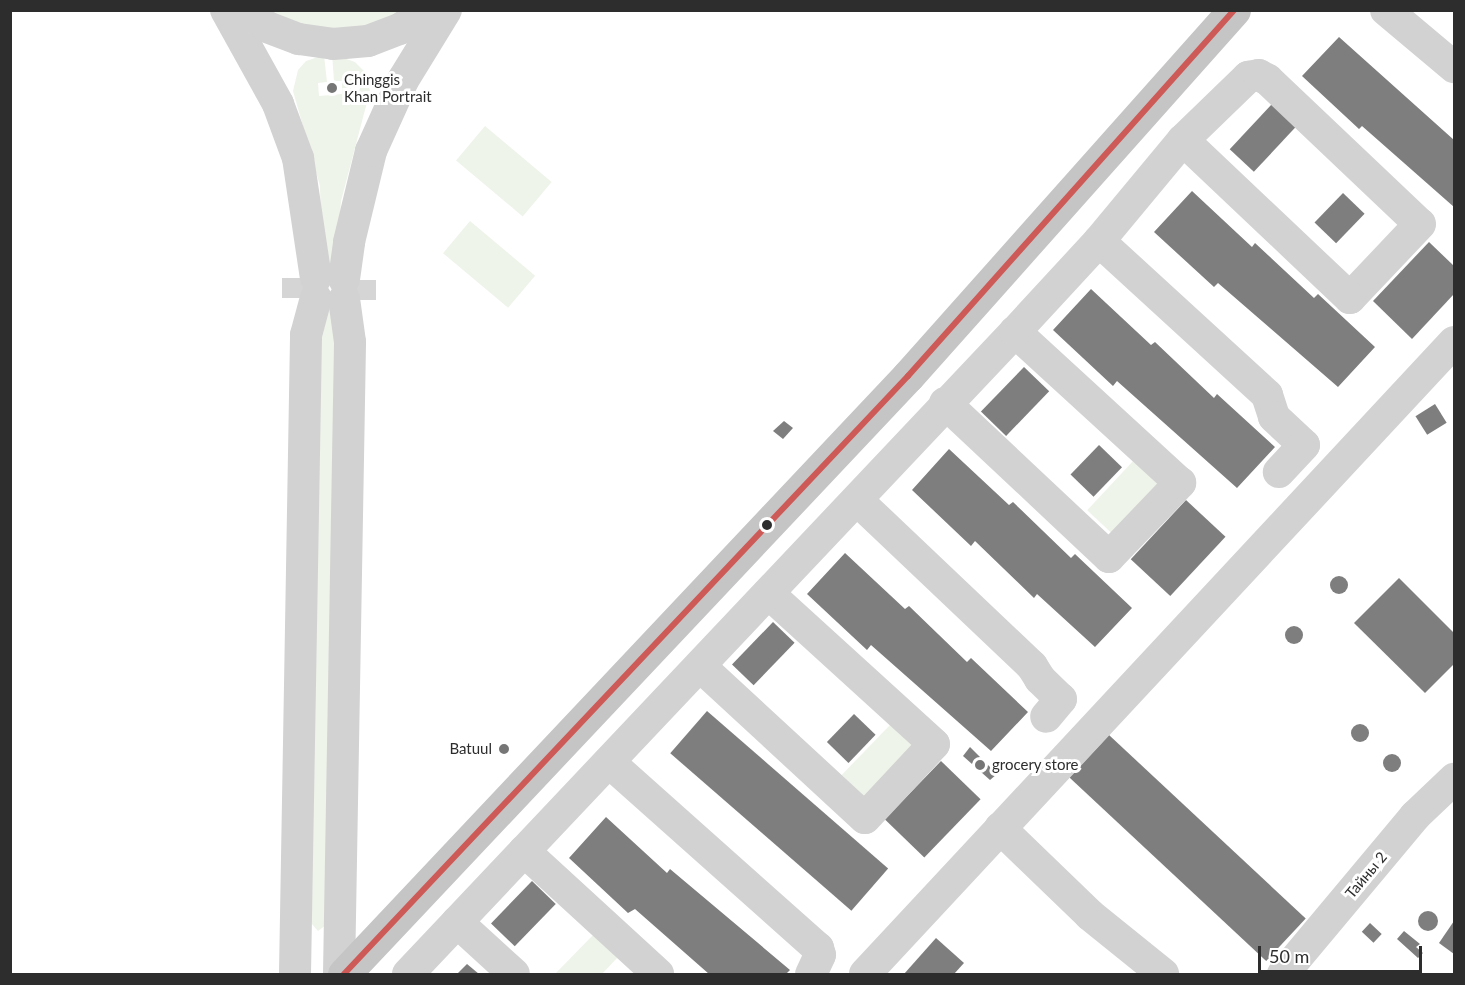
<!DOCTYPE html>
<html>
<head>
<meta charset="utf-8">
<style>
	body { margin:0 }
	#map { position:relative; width:1465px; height:985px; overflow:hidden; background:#fff; font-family:Lato,sans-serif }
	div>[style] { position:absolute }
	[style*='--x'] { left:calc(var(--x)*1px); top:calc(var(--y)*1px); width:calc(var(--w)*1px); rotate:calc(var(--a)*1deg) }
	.green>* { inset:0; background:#eef4ea; transform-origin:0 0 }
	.building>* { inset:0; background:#7e7e7e; transform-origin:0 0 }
	.round { border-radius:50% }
	.minor-tunnel>* { height:32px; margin-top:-16px; transform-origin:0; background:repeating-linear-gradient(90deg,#d5d5d5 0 32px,transparent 0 48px) }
	.minor>* { height:32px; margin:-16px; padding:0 16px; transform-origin:16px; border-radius:16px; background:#d2d2d2 }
	.major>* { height:33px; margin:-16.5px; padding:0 16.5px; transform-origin:16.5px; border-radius:16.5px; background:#c5c5c5 }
	.bus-1>* { height:6px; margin:-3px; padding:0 3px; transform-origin:3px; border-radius:3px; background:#cd5a57 }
	.dots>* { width:16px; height:16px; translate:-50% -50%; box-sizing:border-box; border:3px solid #fff; border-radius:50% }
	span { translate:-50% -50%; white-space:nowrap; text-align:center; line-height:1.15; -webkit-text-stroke:6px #fff; paint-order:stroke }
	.poi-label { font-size:15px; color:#2d2d2d }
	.left { translate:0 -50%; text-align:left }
	.right { translate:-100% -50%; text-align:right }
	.street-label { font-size:15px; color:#2d2d2d }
	.frame { position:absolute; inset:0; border:12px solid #2d2d2d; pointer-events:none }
	.scale { position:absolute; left:1258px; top:946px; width:164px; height:27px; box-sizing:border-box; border:3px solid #2d2d2d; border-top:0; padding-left:8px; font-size:18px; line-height:21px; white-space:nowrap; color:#2d2d2d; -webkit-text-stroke:4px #fff; paint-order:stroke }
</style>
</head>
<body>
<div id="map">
	<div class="green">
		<i style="clip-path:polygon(262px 11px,409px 11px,372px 27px,318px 32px)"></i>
		<i style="clip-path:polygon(332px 54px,355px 62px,364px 71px,370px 91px,341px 201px,337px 263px,322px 275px,320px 186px,293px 91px,298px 70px,306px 61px,324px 55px,327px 82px,318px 83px,319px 96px,342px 94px,342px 81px,334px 81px)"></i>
		<i style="left:485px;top:126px;width:87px;height:45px;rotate:40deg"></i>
		<i style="left:470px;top:221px;width:85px;height:42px;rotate:40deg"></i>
		<i style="clip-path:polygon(320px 302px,337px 303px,326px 925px,318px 931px,310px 922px)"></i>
		<i style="left:1135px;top:459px;width:34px;height:70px;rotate:43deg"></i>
		<i style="left:891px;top:724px;width:35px;height:71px;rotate:44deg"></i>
		<i style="clip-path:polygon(595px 933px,619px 956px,602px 974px,555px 974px)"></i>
	</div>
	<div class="building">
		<i style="clip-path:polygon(1339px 37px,1454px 140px,1454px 207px,1362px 126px,1359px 129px,1302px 76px)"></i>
		<i style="left:1272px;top:104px;width:33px;height:62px;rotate:43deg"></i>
		<i style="clip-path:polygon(1192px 191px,1252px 247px,1255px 243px,1314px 298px,1318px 294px,1375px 347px,1338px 387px,1218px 283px,1214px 287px,1154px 232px)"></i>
		<i style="left:1343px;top:193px;width:30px;height:41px;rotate:44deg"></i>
		<i style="clip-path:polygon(1429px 242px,1454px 266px,1454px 294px,1412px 339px,1373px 301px)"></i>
		<i style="clip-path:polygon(1091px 289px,1151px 345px,1155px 342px,1214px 398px,1217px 394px,1275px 447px,1237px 488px,1117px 381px,1113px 386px,1053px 330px)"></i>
		<i style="left:1024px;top:367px;width:35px;height:62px;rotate:44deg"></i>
		<i style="left:1435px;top:404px;width:22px;height:23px;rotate:58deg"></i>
		<i style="clip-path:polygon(784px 421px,793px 428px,783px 439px,773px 431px)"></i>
		<i style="left:1099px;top:445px;width:32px;height:41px;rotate:44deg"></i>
		<i style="clip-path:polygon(949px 449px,1009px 505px,1013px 502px,1071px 558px,1075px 554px,1132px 608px,1095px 647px,1037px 594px,1034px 598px,975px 541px,971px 546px,912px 490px)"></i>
		<i style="left:1186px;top:500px;width:54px;height:81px;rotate:43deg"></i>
		<i style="clip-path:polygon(845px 553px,905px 609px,909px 606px,967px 662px,971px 658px,1028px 712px,991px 751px,871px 645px,867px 650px,807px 594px)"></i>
		<i class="round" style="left:1330px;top:576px;width:18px;height:18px"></i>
		<i style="clip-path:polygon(1399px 578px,1454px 633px,1454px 664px,1425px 693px,1354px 623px)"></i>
		<i style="left:773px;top:622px;width:30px;height:59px;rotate:44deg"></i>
		<i class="round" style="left:1285px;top:626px;width:18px;height:18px"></i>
		<i style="left:707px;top:711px;width:240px;height:56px;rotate:41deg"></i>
		<i style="left:854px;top:714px;width:30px;height:39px;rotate:44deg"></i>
		<i class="round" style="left:1351px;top:724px;width:18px;height:18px"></i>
		<i style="left:1109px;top:735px;width:269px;height:58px;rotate:43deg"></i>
		<i style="clip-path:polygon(970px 747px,997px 774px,990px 780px,963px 756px)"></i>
		<i class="round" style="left:1383px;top:754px;width:18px;height:18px"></i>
		<i style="left:941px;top:761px;width:55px;height:81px;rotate:44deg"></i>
		<i style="clip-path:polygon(606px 817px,667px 873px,670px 869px,790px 970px,786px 974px,709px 974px,635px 909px,628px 913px,569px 858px)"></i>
		<i style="left:532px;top:881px;width:33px;height:59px;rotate:44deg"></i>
		<i class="round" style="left:1418px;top:911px;width:20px;height:20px"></i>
		<i style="clip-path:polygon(1454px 921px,1454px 954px,1439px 943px)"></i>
		<i style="left:1370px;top:923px;width:16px;height:12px;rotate:43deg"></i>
		<i style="clip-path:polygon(1404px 931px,1420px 944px,1416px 947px,1423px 953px,1418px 958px,1397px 939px)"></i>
		<i style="clip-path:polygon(936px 938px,964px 963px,954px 974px,904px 974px)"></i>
		<i style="clip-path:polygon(467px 964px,479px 974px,457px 974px)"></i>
	</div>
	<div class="minor-tunnel">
		<i style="--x:298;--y:298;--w:20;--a:-90"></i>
		<i style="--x:360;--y:300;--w:20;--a:-90"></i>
	</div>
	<div class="minor">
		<i style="--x:226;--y:10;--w:107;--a:61"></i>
		<i style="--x:278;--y:104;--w:58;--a:69.7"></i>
		<i style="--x:298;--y:158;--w:121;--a:81.5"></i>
		<i style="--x:242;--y:10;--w:30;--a:34"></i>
		<i style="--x:267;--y:27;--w:34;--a:21"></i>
		<i style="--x:299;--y:39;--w:34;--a:8"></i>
		<i style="--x:333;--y:44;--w:35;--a:-5"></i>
		<i style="--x:368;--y:41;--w:34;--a:-21"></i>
		<i style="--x:400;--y:29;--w:33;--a:-35"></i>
		<i style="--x:1386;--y:10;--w:89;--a:40"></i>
		<i style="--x:1099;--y:241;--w:228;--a:42.5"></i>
		<i style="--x:1267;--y:395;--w:23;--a:72"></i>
		<i style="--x:1274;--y:417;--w:41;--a:43"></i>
		<i style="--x:1304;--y:445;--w:37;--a:133"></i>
		<i style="--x:344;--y:279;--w:37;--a:-82"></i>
		<i style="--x:349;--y:242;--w:94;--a:-76.4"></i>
		<i style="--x:371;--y:151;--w:78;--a:-65.7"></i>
		<i style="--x:403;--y:80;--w:82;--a:-58.4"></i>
		<i style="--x:945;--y:403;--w:225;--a:43.2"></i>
		<i style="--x:1109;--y:557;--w:103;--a:-46.2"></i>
		<i style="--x:1180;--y:483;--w:224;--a:-137.5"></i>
		<i style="--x:857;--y:500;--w:241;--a:43.5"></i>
		<i style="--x:1032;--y:666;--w:15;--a:58"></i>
		<i style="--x:1040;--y:679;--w:29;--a:44"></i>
		<i style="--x:1061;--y:699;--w:23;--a:130"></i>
		<i style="--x:700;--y:666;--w:224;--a:42.7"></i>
		<i style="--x:865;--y:818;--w:101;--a:-47"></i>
		<i style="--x:934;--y:744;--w:224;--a:-137.7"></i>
		<i style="--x:609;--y:762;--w:280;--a:41.7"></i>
		<i style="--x:818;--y:948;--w:7;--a:74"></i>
		<i style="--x:820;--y:955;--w:21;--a:115"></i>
		<i style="--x:1000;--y:828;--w:125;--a:44"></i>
		<i style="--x:1090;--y:915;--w:94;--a:38.9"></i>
		<i style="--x:524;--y:851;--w:182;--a:42.5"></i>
		<i style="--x:457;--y:922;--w:77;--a:42.4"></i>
		<i style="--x:295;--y:974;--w:639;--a:-89.01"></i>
		<i style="--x:306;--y:335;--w:38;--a:-75"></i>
		<i style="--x:339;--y:974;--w:632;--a:-89"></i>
		<i style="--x:350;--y:342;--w:43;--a:-97.9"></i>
		<i style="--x:408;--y:974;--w:884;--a:-46.61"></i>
		<i style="--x:1015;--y:332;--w:124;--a:-47.3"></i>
		<i style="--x:1099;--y:241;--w:131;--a:-50.3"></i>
		<i style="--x:1183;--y:140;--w:91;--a:-44.1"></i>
		<i style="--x:1248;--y:77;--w:11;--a:-10"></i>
		<i style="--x:1259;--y:75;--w:10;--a:29"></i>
		<i style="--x:1268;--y:80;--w:209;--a:43.5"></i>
		<i style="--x:1420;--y:224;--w:102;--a:133.4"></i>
		<i style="--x:1350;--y:298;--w:230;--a:-136.6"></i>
		<i style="--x:865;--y:974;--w:864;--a:-47.02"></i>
		<i style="--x:1283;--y:974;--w:206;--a:-50.1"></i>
		<i style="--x:1415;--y:816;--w:54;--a:-43.5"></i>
	</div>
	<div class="major">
		<i style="--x:344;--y:974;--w:822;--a:-46.68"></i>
		<i style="--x:908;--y:376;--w:490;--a:-48.3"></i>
	</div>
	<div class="bus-1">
		<i style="--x:344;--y:974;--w:822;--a:-46.68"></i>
		<i style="--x:908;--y:376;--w:490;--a:-48.3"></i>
	</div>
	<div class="dots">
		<i style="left:332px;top:88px;background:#767676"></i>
		<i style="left:767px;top:525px;background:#2d2d2d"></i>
		<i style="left:504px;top:749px;background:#767676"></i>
		<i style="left:980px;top:765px;background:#767676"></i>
	</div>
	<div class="poi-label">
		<span class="left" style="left:344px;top:88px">Chinggis<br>Khan Portrait</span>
		<span class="right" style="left:492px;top:749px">Batuul</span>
		<span class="left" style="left:992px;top:765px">grocery store</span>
	</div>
	<div class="street-label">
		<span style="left:1366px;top:875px;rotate:-50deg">Тайны 2</span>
	</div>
	<div class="frame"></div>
	<div class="scale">50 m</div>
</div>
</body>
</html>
